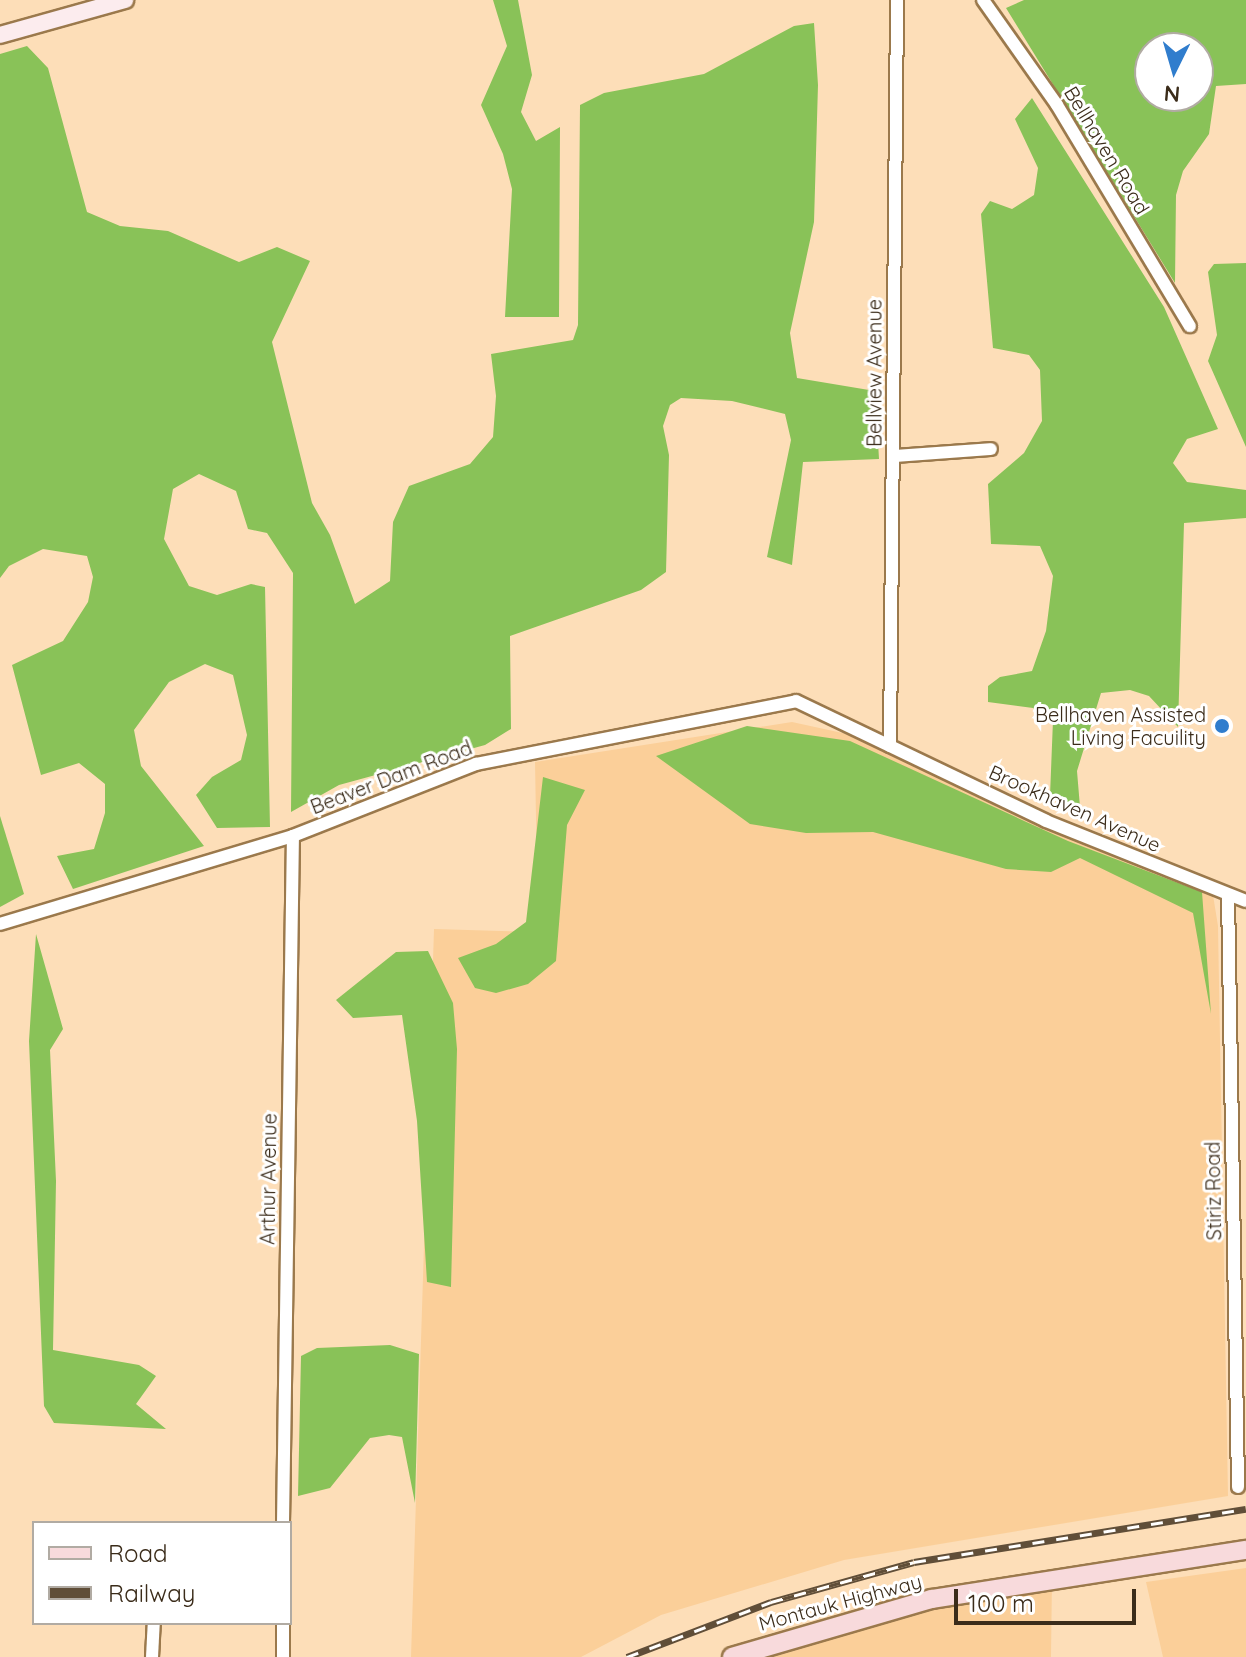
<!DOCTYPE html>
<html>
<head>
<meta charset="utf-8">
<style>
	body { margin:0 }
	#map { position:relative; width:1246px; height:1657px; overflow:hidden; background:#fddeb8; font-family:Quicksand,sans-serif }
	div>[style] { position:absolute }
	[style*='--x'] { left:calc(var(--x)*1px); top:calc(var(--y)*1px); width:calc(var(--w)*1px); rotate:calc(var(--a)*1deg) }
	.built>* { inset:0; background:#fbcf99 }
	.forest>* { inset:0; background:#89c258 }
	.roads { filter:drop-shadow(2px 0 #9b794c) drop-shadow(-2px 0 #9b794c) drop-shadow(0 2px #9b794c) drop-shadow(0 -2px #9b794c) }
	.minor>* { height:12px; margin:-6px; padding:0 6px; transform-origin:6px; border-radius:6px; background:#fff }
	.secondary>* { height:16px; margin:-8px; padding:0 8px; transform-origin:8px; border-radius:8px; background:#fcecee }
	.primary>* { height:18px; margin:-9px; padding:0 9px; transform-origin:9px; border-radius:9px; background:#f8dadc }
	.rail>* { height:7px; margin-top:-3.5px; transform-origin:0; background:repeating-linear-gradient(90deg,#fff 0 12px,#604e38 0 24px); box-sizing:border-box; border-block:2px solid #604e38 }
	.dots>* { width:22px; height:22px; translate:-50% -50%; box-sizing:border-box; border:4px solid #fff; border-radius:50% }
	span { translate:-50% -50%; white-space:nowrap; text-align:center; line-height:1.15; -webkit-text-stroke:6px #fff; paint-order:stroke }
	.street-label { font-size:20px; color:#3b2c1a }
	.poi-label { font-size:20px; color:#3b2c1a }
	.right { translate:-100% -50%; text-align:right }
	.legend { position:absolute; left:32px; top:1521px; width:260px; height:104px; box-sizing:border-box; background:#fff; border:2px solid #b1aba3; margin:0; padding:10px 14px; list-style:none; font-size:24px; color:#3b2c1a }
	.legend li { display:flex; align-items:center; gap:16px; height:40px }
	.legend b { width:40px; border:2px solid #b1aba3 }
	.north { position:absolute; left:1134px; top:32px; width:80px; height:80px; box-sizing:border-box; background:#fff; border:2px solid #b1aba3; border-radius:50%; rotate:185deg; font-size:22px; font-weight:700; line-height:32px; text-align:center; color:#3b2c1a }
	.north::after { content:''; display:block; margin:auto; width:28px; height:36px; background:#307dcd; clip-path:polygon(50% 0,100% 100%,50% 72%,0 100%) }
	.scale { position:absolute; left:954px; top:1589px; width:182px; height:36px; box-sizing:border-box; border:4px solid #3b2c1a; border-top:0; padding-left:10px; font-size:24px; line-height:28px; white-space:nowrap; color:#3b2c1a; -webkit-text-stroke:6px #fff; paint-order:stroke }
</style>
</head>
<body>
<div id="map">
	<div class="built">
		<i style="clip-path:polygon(792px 722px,847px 734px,1213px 895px,1218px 926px,1228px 1496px,844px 1560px,661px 1615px,581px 1657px,411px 1657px,434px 929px,538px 932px,535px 762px)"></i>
		<i style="clip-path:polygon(1246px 1568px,1246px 1657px,1163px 1657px,1146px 1582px)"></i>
		<i style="clip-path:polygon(1052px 1578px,1051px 1657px,754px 1657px,816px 1629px)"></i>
	</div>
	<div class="forest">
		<i style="clip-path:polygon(493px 0,518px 0,532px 75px,521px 112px,536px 141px,560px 127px,559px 317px,505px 317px,512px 189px,503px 154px,481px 105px,507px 46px)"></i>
		<i style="clip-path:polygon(evenodd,1024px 0,1246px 0,1246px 84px,1216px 86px,1209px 134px,1183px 171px,1176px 195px,1175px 283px,1006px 8px,1024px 0,1150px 48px,1198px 48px,1198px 96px,1150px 96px,1150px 48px)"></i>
		<i style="clip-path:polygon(814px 23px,818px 85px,814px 222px,790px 333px,797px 378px,875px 391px,879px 459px,803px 462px,792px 565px,767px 557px,791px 440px,785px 414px,732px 401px,681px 398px,670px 405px,663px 426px,669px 455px,666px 572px,641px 590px,510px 636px,511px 729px,485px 745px,339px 785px,291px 812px,293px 573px,267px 533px,248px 529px,236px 491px,199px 474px,173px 489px,164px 539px,189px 586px,217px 595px,251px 584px,265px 587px,270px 827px,217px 828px,196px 795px,212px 777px,241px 760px,247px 735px,233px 675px,205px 664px,169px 682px,134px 730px,141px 766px,204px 846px,73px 889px,57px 856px,94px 849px,105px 813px,105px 784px,79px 763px,41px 775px,12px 665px,63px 641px,88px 602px,93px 577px,87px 556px,43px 549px,9px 566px,0 578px,0 54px,27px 46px,48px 68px,87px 212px,120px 226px,168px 231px,239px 262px,277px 247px,310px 261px,272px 342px,312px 503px,330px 535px,355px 604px,390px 581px,393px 522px,409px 486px,470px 464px,493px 437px,496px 396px,491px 354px,573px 340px,578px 325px,580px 105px,604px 93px,704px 74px,794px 26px)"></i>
		<i style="clip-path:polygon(1032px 98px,1164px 307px,1218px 429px,1187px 439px,1173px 463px,1187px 482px,1246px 490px,1246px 518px,1184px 523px,1178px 727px,1149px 696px,1130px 690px,1101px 693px,1077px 771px,1080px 807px,1050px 796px,1053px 720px,1033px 708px,988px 702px,988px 686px,1000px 677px,1032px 671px,1046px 631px,1053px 576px,1040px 546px,991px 544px,988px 484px,1024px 453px,1042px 421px,1040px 370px,1029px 355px,993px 348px,981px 214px,990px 201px,1012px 209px,1034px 195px,1038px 168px,1015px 119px)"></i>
		<i style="clip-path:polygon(1246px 263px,1246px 447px,1208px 361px,1217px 335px,1208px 272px,1214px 264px)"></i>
		<i style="clip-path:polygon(747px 726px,850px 741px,1068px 841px,1202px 892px,1211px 1014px,1193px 913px,1080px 858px,1051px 872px,1006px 869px,873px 832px,806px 833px,750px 824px,656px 756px)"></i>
		<i style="clip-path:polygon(543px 777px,585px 790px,567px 825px,556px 961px,528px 984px,496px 993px,475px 988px,458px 958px,496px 944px,526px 922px)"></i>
		<i style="clip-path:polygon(0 816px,24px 894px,0 907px)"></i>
		<i style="clip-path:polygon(36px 934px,63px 1029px,50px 1050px,56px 1181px,53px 1350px,139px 1365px,156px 1376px,136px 1404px,166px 1429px,54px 1423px,44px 1406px,29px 1041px)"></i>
		<i style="clip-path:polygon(428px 951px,453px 1003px,457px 1049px,451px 1287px,427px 1282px,417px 1121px,402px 1015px,353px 1018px,336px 1000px,396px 952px)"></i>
		<i style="clip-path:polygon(390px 1345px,419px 1354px,415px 1503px,402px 1437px,389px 1435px,370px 1438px,330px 1488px,298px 1496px,301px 1356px,317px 1348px)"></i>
	</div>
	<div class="roads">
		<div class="minor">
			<i style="--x:983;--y:0;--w:128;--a:54.8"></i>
			<i style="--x:1057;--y:105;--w:258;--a:59"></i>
			<i style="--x:894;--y:456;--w:97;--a:-4.1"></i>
			<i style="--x:890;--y:746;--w:746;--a:-89.46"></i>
			<i style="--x:1228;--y:895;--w:592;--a:89.03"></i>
			<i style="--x:0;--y:924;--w:306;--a:-16.7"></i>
			<i style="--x:293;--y:836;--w:197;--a:-21.5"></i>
			<i style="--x:476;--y:764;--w:326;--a:-11.1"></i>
			<i style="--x:796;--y:701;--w:277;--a:25.6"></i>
			<i style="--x:1046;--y:821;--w:215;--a:21.8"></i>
			<i style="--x:283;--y:1523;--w:687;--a:-89.17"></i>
			<i style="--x:283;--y:1623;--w:34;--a:90"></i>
			<i style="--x:152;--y:1657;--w:34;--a:-87"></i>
		</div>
		<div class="secondary">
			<i style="--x:0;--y:35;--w:130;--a:-15.6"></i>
		</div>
		<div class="primary">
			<i style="--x:732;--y:1657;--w:208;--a:-16.2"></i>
			<i style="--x:932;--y:1599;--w:318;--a:-8.9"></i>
		</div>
	</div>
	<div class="rail">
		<i style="--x:627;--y:1657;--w:154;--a:-20.9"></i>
		<i style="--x:771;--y:1602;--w:148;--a:-15.6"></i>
		<i style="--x:914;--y:1562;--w:336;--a:-9.1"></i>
	</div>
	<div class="dots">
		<i style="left:1222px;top:726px;background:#307dcd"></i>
	</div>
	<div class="street-label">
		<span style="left:1107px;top:150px;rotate:59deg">Bellhaven Road</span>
		<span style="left:874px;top:373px;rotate:-90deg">Bellview Avenue</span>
		<span style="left:391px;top:777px;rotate:-21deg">Beaver Dam Road</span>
		<span style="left:1075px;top:808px;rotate:24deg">Brookhaven Avenue</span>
		<span style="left:268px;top:1179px;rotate:-89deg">Arthur Avenue</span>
		<span style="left:1213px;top:1191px;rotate:-91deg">Stiriz Road</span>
		<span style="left:840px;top:1602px;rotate:-15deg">Montauk Highway</span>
	</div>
	<div class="poi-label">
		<span class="right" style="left:1206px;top:726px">Bellhaven Assisted<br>Living Facuility</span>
	</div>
	<ul class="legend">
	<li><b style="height:10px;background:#f8dadc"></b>Road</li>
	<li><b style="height:10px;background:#604e38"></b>Railway</li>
	</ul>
	<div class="north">N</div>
	<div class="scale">100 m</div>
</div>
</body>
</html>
